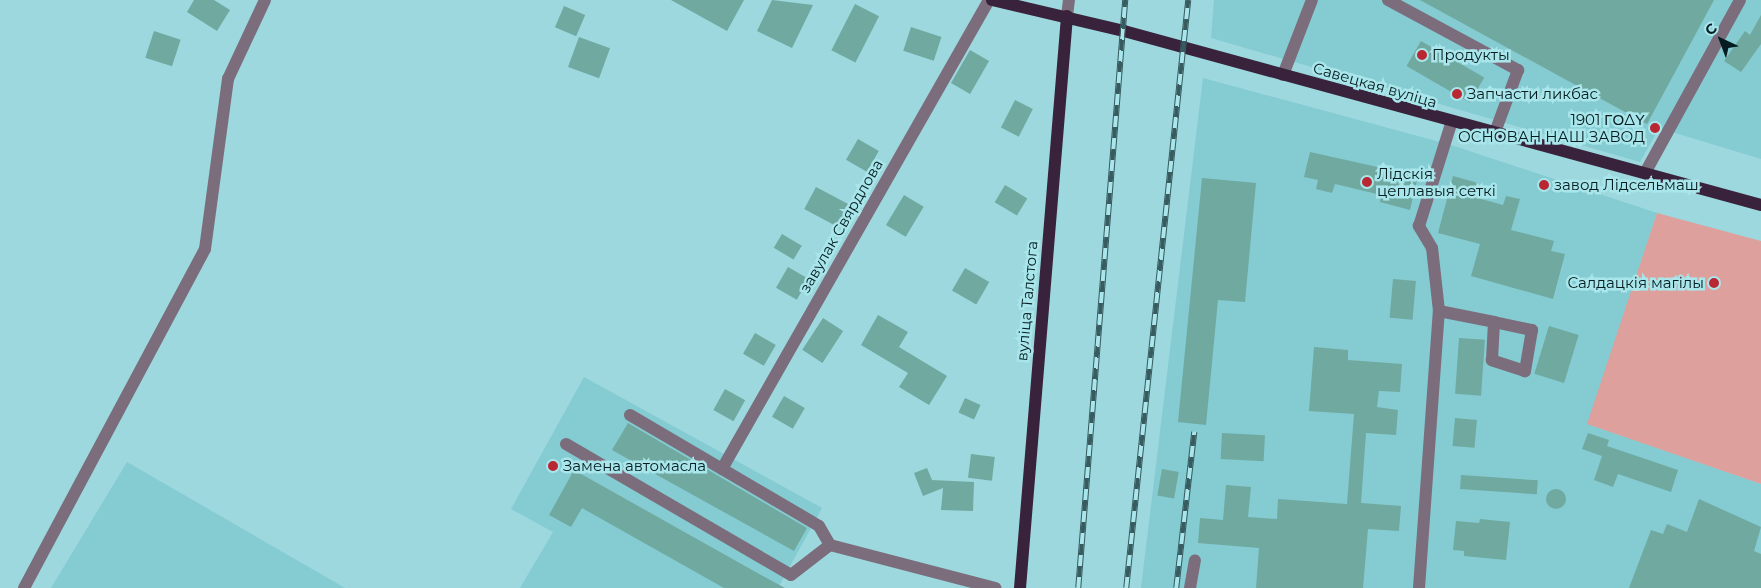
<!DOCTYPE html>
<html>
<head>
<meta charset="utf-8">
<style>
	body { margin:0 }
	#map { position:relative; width:1761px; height:588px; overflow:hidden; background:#9cd8de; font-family:Montserrat,sans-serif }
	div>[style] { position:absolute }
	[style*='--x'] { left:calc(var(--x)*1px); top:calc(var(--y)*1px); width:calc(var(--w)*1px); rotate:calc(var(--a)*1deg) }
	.built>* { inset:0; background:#85cbd2 }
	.green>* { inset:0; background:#dea09c }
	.building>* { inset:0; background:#70a9a0; transform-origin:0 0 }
	.round { border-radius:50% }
	.minor>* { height:12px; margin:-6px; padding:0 6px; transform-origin:6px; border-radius:6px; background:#7b6d7c }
	.major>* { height:12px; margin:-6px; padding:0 6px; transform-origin:6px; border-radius:6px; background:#39233c }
	.rail>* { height:5.5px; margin-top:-2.75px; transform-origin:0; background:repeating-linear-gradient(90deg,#a9e6eb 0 11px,#375b5f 0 22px); box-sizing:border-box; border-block:1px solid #375b5f }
	.dots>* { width:14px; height:14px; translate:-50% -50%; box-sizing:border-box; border:2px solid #a9e6eb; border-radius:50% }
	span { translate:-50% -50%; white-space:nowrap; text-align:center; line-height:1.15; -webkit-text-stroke:5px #a9e6eb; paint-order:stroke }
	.poi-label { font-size:15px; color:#051d20 }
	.left { translate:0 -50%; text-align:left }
	.right { translate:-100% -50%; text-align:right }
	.street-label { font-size:15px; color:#051d20 }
	.north { position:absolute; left:1696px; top:15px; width:50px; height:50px; -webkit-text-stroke:4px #a9e6eb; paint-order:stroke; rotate:317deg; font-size:14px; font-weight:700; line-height:20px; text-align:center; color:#051d20 }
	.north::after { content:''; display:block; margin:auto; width:18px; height:22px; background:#051d20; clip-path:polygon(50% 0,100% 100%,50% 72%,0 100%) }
</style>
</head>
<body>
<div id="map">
	<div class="built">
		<i style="clip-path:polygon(1214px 0,1761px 0,1761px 159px,1659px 128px,1640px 162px,1211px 38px)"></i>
		<i style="clip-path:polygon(1203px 78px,1451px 145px,1657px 213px,1588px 424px,1761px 484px,1761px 588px,1141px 588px)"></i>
		<i style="clip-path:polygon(584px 377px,822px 508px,778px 588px,520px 588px,553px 532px,511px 509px)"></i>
		<i style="clip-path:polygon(127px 462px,345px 588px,51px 588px)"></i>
	</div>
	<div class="green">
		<i style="clip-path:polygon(1657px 213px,1761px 241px,1761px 484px,1587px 424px)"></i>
	</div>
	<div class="building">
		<i style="clip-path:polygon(194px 0,214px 0,230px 10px,217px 31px,187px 12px)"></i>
		<i style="clip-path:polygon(671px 0,744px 0,727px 31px)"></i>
		<i style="clip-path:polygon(772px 0,813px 5px,792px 48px,757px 31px)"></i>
		<i style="clip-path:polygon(1420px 0,1714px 0,1647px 124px)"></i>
		<i style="left:855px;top:4px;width:27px;height:52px;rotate:27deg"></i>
		<i style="left:564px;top:6px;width:23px;height:23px;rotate:23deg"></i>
		<i style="clip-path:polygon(1761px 15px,1761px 44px,1741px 72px,1724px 61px,1745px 31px,1750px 35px)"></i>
		<i style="left:911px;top:27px;width:32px;height:25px;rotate:18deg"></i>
		<i style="left:154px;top:31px;width:28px;height:28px;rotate:18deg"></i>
		<i style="left:579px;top:37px;width:33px;height:32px;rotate:20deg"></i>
		<i style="left:1421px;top:41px;width:73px;height:29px;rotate:30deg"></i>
		<i style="left:970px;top:50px;width:22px;height:38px;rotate:30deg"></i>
		<i style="left:1015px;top:100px;width:20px;height:31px;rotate:27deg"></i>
		<i style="left:858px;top:139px;width:24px;height:24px;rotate:30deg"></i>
		<i style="clip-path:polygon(1310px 152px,1418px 176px,1410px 210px,1380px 202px,1381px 195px,1335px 184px,1332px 193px,1316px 189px,1318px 180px,1304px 177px)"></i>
		<i style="clip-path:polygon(1453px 176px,1478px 183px,1474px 197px,1503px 205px,1506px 196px,1520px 199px,1511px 230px,1554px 241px,1551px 251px,1565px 254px,1553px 299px,1471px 276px,1480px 244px,1438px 233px)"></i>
		<i style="clip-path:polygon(1202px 178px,1256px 183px,1245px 302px,1218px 300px,1206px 425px,1178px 422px)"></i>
		<i style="left:1005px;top:185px;width:26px;height:20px;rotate:31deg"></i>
		<i style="left:816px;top:187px;width:47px;height:25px;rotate:28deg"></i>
		<i style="left:904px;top:195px;width:23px;height:35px;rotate:31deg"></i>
		<i style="left:782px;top:234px;width:23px;height:16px;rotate:31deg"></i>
		<i style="left:788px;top:267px;width:24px;height:24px;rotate:30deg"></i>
		<i style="left:965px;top:268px;width:28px;height:26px;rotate:30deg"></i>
		<i style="left:1393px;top:279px;width:23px;height:39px;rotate:5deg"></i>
		<i style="clip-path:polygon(878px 315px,908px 332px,899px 347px,947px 376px,929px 405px,899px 387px,908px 373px,861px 345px)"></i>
		<i style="left:823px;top:318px;width:24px;height:38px;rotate:33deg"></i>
		<i style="left:1549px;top:326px;width:31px;height:50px;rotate:17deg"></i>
		<i style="left:755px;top:333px;width:24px;height:24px;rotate:30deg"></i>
		<i style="left:1459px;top:338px;width:26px;height:56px;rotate:4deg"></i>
		<i style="clip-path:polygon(1314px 347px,1348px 350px,1348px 360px,1402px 364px,1400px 392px,1379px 391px,1377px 407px,1398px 410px,1396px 435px,1366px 433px,1361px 503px,1401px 506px,1399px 531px,1368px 529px,1363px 588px,1256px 588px,1259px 548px,1198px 543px,1200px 518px,1223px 520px,1226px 485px,1251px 487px,1248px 517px,1277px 519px,1278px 499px,1347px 504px,1354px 414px,1309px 411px)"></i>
		<i style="left:725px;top:389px;width:23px;height:24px;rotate:29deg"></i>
		<i style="left:784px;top:396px;width:24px;height:24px;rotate:30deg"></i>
		<i style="left:965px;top:398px;width:17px;height:16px;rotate:24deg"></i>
		<i style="left:1455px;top:418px;width:22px;height:28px;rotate:5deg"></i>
		<i style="clip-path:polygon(628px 423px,807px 528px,794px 551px,612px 450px)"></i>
		<i style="left:1222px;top:433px;width:43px;height:26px;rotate:3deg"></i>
		<i style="clip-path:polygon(1588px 433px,1609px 440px,1607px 446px,1678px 470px,1671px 492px,1618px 474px,1613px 487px,1594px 480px,1602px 456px,1582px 449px)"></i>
		<i style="left:971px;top:454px;width:24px;height:24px;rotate:7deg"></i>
		<i style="clip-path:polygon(927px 468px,932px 480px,974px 482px,973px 511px,941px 510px,943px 488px,923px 496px,914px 473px)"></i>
		<i style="left:1162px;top:469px;width:17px;height:27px;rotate:10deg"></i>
		<i style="clip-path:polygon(574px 470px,761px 575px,785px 588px,724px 588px,582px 508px,571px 527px,549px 515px)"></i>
		<i style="left:1461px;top:475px;width:77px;height:14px;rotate:4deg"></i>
		<i class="round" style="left:1546px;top:489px;width:20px;height:20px"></i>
		<i style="clip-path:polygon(1699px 499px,1761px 527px,1754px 551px,1761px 554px,1761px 588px,1629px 588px,1651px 530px,1663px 534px,1667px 524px,1687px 532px)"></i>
		<i style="clip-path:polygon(1480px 519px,1510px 522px,1506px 560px,1464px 556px,1464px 551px,1453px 550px,1456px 521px,1479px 523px)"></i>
	</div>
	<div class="minor">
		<i style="--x:1388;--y:0;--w:148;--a:28.3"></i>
		<i style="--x:1518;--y:70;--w:69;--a:110.3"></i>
		<i style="--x:1067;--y:16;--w:16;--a:-83"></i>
		<i style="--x:1283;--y:75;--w:80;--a:-68.9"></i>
		<i style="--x:1645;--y:173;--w:197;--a:-61.2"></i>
		<i style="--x:1439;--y:311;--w:56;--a:11.3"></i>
		<i style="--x:1494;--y:322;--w:39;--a:12"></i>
		<i style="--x:1532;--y:330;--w:42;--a:99.7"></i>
		<i style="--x:1525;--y:371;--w:35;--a:-162"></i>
		<i style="--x:1492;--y:360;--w:38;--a:-87"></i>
		<i style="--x:630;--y:415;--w:219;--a:30.4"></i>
		<i style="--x:819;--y:526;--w:22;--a:60"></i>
		<i style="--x:830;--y:545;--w:171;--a:14.6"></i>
		<i style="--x:566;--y:444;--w:260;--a:30.2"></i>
		<i style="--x:791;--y:575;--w:49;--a:-37.6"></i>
		<i style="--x:722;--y:469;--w:540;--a:-60.35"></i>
		<i style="--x:24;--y:588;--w:384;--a:-61.9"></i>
		<i style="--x:205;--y:249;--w:172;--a:-82.3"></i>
		<i style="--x:228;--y:79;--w:87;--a:-64.9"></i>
		<i style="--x:1190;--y:588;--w:28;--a:-80"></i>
		<i style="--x:1419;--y:588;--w:278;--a:-85.9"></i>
		<i style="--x:1439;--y:311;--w:63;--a:-96.3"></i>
		<i style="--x:1432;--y:248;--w:26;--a:-121"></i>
		<i style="--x:1419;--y:226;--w:107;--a:-72.6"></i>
	</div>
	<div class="major">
		<i style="--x:992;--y:0;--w:136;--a:13.2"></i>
		<i style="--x:1124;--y:31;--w:660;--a:15.28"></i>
		<i style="--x:1020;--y:588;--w:574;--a:-85.3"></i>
	</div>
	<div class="rail">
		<i style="--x:1078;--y:588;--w:590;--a:-85.43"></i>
		<i style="--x:1126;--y:588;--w:591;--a:-83.98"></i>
		<i style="--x:1176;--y:588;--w:157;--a:-83.4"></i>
	</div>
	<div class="dots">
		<i style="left:1422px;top:55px;background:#b82732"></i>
		<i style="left:1457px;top:94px;background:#b82732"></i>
		<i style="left:1655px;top:128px;background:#b82732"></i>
		<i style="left:1367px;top:182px;background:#b82732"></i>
		<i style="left:1544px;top:185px;background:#b82732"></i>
		<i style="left:1714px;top:283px;background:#b82732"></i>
		<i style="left:553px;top:466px;background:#b82732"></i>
	</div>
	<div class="poi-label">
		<span class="left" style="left:1432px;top:55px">Продукты</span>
		<span class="left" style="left:1467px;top:94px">Запчасти ликбас</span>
		<span class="right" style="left:1645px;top:128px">1901 ΓΟΔΥ<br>ОСНОВАН НАШ ЗАВОД</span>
		<span class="left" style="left:1377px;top:182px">Лідскія<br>цеплавыя сеткі</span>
		<span class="left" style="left:1554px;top:185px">завод Лідсельмаш</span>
		<span class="right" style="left:1704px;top:283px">Салдацкія магілы</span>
		<span class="left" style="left:563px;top:466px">Замена автомасла</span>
	</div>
	<div class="street-label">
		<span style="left:1375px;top:85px;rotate:16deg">Савецкая вуліца</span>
		<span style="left:841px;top:226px;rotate:-60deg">завулак Свярдлова</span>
		<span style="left:1027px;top:301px;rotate:-85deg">вуліца Талстога</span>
	</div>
	<div class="north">С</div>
</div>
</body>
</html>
